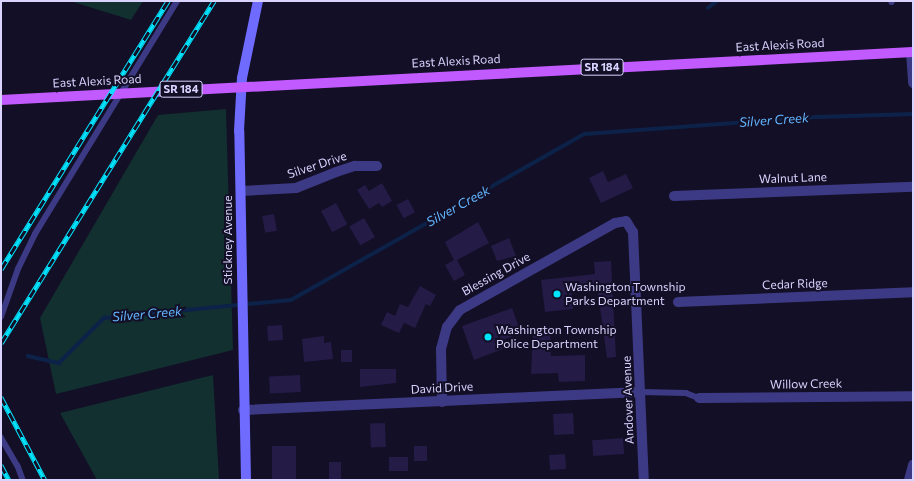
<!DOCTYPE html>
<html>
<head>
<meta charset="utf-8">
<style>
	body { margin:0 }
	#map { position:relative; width:914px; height:481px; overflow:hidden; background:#130f26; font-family:Commissioner,sans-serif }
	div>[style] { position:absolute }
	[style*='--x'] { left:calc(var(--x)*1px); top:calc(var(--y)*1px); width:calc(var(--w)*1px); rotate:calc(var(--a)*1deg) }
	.green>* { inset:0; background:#12302f }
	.stream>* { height:3.5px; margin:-1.75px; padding:0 1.75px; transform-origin:1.75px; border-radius:1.75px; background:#0c2248 }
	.building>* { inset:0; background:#241b47; transform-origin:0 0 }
	.lane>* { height:5.5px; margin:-2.75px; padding:0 2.75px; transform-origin:2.75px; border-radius:2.75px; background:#3d3a85 }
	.street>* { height:10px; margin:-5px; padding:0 5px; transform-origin:5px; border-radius:5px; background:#3d3a85 }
	.secondary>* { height:10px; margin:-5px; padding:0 5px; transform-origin:5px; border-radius:5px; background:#6f6bff }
	.primary>* { height:10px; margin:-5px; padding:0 5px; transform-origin:5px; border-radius:5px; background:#c25bff }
	.rail>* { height:4.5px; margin-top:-2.25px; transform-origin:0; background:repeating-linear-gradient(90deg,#130f26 0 9px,#00e5ff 0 18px); box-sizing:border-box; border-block:1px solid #00e5ff }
	.dots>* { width:11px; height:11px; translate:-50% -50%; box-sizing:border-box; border:2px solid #130f26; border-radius:50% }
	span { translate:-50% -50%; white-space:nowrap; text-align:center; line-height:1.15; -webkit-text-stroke:4px #130f26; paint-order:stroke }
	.shield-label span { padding:1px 3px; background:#130f26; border:1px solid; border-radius:3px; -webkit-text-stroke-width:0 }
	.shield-label { font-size:11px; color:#d9d4ff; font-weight:700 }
	.street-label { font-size:12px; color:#d9d4ff }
	.poi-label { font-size:12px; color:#d9d4ff }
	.left { translate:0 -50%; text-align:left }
	.water-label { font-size:13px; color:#62b6ff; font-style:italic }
	.frame { position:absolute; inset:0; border:2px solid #d9d4ff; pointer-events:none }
</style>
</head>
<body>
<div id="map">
	<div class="green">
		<i style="clip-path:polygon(70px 1px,143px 1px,131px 20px)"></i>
		<i style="clip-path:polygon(226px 109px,233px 350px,56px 394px,40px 318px,158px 115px)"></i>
		<i style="clip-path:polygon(213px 375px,219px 480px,97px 480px,60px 413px)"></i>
	</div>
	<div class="stream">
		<i style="--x:708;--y:8;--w:11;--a:-38"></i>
		<i style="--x:28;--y:356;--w:32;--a:13"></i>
		<i style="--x:59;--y:363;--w:64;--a:-45"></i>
		<i style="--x:104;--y:318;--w:188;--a:-5.5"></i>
		<i style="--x:291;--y:300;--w:338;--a:-29.5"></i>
		<i style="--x:585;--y:134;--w:234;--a:-4.2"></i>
		<i style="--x:818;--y:117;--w:95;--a:-1.8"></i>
	</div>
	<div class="building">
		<i style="clip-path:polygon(603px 171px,608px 182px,626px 174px,633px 188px,601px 203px,589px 178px)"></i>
		<i style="clip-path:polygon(382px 183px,392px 201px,382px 207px,379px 203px,369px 209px,357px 190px,365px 185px,369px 191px)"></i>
		<i style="left:408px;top:199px;width:15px;height:13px;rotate:62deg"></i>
		<i style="left:336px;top:203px;width:24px;height:17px;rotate:62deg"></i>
		<i style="left:274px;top:214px;width:17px;height:12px;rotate:80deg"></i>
		<i style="left:364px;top:218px;width:22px;height:17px;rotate:60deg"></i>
		<i style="clip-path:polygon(478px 222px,489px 243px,457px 260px,465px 275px,454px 281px,445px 265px,454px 260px,445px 242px)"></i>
		<i style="clip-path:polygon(509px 238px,516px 256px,497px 261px,491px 246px)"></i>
		<i style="clip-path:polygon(611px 261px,616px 357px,607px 358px,597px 286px,571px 287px,573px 309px,545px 312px,541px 280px,595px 274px,594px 262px)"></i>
		<i style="clip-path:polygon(420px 286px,436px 295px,430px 306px,426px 304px,415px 328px,404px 323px,399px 333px,381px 325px,387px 312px,395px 316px,400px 304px,408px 307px)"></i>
		<i style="clip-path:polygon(512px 308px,521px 333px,500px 341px,503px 349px,474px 360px,462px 326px)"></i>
		<i style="left:282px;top:325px;width:15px;height:15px;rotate:86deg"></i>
		<i style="clip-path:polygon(550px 331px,551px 356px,585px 355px,585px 381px,559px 382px,558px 373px,531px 374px,533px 332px)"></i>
		<i style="clip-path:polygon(324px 336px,324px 343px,331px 342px,333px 359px,304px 362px,302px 339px)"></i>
		<i style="left:341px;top:350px;width:11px;height:12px"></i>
		<i style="clip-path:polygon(360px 369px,396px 369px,396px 383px,360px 387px)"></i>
		<i style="left:300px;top:375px;width:17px;height:31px;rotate:87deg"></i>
		<i style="left:573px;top:413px;width:21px;height:20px;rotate:87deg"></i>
		<i style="left:385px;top:423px;width:24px;height:15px;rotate:88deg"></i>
		<i style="left:623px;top:438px;width:16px;height:31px;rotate:86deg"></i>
		<i style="left:296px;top:446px;width:34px;height:24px;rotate:90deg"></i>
		<i style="left:427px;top:446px;width:15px;height:13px;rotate:90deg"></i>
		<i style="left:565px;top:454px;width:15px;height:16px;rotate:86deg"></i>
		<i style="left:408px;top:457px;width:14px;height:19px;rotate:90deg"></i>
		<i style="left:329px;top:462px;width:12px;height:18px"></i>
	</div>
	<div class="lane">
		<i style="--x:892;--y:1;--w:1;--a:90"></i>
		<i style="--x:1;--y:317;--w:51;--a:-70.5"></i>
		<i style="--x:18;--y:269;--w:39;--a:-64"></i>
		<i style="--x:35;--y:234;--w:273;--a:-58.6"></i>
		<i style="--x:641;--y:392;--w:45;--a:1.3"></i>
		<i style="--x:686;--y:393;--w:14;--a:21"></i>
		<i style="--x:1;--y:437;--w:34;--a:60"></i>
		<i style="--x:18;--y:466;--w:15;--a:70"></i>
	</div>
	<div class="street">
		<i style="--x:911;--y:52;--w:31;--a:86"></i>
		<i style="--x:241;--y:191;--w:55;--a:-3.1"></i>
		<i style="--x:296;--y:188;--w:43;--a:-21.8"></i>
		<i style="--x:336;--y:172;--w:20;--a:-18"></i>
		<i style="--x:355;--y:166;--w:22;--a:0"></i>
		<i style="--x:674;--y:196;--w:239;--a:-2.2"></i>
		<i style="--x:678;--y:302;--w:235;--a:-2.4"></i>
		<i style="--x:699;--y:398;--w:214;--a:-0.5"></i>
		<i style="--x:442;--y:402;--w:53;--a:-91.1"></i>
		<i style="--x:441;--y:349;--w:23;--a:-75"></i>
		<i style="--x:447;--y:327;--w:21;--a:-53"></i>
		<i style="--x:460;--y:310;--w:178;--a:-29.3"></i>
		<i style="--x:615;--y:223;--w:11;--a:-10"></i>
		<i style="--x:626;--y:221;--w:13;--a:58"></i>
		<i style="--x:633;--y:232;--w:248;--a:87.5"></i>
		<i style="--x:243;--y:410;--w:398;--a:-2.6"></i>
		<i style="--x:909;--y:480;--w:16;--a:-75"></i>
	</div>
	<div class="secondary">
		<i style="--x:246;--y:480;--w:349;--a:-91.1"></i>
		<i style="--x:239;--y:131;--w:53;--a:-86.8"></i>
		<i style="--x:242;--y:78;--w:79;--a:-78.3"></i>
	</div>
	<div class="primary">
		<i style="--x:1;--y:100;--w:913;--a:-3.01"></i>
	</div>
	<div class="rail">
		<i style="--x:1;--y:269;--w:316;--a:-58.1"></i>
		<i style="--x:1;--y:343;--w:403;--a:-58.1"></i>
		<i style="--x:1;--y:397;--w:94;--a:62.1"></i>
		<i style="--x:1;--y:465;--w:17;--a:62"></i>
	</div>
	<div class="dots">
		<i style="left:557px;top:294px;background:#00e5ff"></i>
		<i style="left:488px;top:337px;background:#00e5ff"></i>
	</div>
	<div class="shield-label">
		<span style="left:602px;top:67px">SR 184</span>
		<span style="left:181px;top:89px">SR 184</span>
	</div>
	<div class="street-label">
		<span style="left:780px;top:45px;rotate:-3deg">East Alexis Road</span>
		<span style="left:456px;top:61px;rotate:-3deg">East Alexis Road</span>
		<span style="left:97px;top:81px;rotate:-3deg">East Alexis Road</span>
		<span style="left:317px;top:165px;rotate:-18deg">Silver Drive</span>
		<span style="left:793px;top:178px;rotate:-2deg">Walnut Lane</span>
		<span style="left:228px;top:240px;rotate:-90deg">Stickney Avenue</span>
		<span style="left:496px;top:274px;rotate:-29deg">Blessing Drive</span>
		<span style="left:795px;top:284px;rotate:-2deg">Cedar Ridge</span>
		<span style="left:806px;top:384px;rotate:-1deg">Willow Creek</span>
		<span style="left:442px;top:388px;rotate:-3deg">David Drive</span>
		<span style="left:628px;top:400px;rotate:-92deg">Andover Avenue</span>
	</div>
	<div class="poi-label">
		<span class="left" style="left:565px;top:294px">Washington Township<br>Parks Department</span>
		<span class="left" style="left:496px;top:337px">Washington Township<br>Police Department</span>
	</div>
	<div class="water-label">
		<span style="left:774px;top:120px;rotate:-4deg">Silver Creek</span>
		<span style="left:458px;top:206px;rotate:-29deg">Silver Creek</span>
		<span style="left:147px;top:314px;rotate:-5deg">Silver Creek</span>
	</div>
	<div class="frame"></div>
</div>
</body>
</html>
